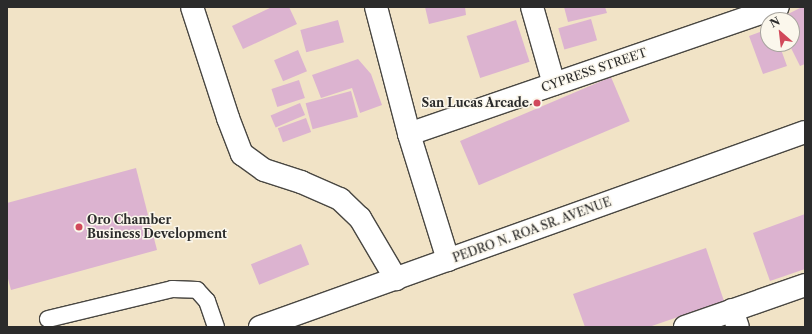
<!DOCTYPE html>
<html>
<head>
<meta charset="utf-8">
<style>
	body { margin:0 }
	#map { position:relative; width:812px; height:334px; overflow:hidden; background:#f1e3c6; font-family:"Libre Caslon Text",serif }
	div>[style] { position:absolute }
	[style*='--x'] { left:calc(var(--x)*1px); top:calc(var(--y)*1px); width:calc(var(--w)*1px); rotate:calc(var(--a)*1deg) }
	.building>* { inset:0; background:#dcb3d0; transform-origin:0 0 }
	.roads { filter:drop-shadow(1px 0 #494742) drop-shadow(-1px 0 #494742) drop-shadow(0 1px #494742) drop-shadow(0 -1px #494742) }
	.service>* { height:16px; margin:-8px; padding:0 8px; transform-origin:8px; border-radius:8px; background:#fff }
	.minor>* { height:22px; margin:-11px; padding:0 11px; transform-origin:11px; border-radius:11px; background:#fff }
	.primary>* { height:22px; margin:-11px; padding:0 11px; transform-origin:11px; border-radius:11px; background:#fff }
	.dots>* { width:11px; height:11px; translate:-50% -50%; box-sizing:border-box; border:2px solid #fbf7ec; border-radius:50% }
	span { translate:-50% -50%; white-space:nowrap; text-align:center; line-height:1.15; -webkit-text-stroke:3px #fbf7ec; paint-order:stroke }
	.street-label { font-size:12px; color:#2b2b2b }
	.poi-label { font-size:12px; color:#2b2b2b; font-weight:700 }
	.right { translate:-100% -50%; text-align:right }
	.left { translate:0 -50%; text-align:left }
	.frame { position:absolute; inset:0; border:8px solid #2b2b2b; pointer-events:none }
	.north { position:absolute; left:760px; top:12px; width:40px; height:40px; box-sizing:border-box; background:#fbf7ec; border:1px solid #a8a59f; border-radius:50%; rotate:332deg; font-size:11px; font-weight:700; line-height:16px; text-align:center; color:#2b2b2b }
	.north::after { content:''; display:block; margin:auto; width:14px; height:18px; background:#d1495b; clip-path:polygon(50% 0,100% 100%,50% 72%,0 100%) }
</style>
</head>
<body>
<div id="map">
	<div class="building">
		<i style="clip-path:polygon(272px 7px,289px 7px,297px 24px,243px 49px,232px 26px)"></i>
		<i style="clip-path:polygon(425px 7px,465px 7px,466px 15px,429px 24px)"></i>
		<i style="clip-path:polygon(564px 7px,605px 7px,607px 13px,568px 22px)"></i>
		<i style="clip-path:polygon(802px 7px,805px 7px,805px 64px,800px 66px,789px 44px,792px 44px,792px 20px,776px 20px)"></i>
		<i style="left:591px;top:19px;width:22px;height:34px;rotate:74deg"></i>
		<i style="left:338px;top:20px;width:23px;height:39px;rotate:75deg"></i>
		<i style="left:516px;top:20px;width:44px;height:52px;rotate:72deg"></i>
		<i style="clip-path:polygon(768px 29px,768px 44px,779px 44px,787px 66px,763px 74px,749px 36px)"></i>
		<i style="left:298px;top:50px;width:23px;height:26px;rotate:67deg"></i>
		<i style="clip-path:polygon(358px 59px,371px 74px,382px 105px,360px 113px,352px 88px,321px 98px,312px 75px)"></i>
		<i style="left:611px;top:77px;width:48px;height:164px;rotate:67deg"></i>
		<i style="left:299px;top:80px;width:19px;height:29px;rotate:72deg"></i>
		<i style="left:351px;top:91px;width:27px;height:47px;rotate:75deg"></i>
		<i style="left:300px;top:103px;width:13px;height:32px;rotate:67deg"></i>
		<i style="left:306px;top:118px;width:15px;height:30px;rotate:70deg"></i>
		<i style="clip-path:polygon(136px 168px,157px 250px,11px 290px,7px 275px,7px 203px)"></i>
		<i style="clip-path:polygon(805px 214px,805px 269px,770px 281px,753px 233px)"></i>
		<i style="left:301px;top:244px;width:22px;height:54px;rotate:68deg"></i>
		<i style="clip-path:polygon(706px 248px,724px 301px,649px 327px,585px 327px,573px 294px)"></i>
	</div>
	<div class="roads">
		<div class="service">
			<i style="--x:48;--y:319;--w:128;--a:-13.6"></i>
			<i style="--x:172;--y:289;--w:25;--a:2"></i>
			<i style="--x:197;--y:290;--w:15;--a:48"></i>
			<i style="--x:207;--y:301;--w:28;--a:71"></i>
		</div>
		<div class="minor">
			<i style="--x:192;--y:7;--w:117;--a:72"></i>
			<i style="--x:228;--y:118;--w:39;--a:69"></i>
			<i style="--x:242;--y:154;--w:27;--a:36"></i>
			<i style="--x:264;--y:170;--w:39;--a:18"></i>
			<i style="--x:301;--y:182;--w:43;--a:23.6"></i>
			<i style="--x:340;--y:199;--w:28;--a:44"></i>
			<i style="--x:360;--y:218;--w:71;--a:59.5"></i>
			<i style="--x:376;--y:7;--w:131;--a:75.4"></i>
			<i style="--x:409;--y:134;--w:132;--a:72.8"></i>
			<i style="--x:532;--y:7;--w:80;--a:74.1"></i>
			<i style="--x:409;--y:134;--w:390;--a:-19"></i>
			<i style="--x:732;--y:310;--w:18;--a:71"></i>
			<i style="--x:685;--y:327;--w:127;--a:-19.3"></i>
		</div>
		<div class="primary">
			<i style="--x:260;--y:327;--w:579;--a:-19.69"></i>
		</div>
	</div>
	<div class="dots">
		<i style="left:537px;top:103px;background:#d1495b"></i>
		<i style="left:79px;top:227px;background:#d1495b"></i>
	</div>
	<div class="street-label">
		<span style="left:594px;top:70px;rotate:-19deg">CYPRESS STREET</span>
		<span style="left:532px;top:230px;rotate:-20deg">PEDRO N. ROA SR. AVENUE</span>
	</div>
	<div class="poi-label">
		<span class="right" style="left:529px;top:103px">San Lucas Arcade</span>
		<span class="left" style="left:87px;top:227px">Oro Chamber<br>Business Development</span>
	</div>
	<div class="frame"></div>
	<div class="north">N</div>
</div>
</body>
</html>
